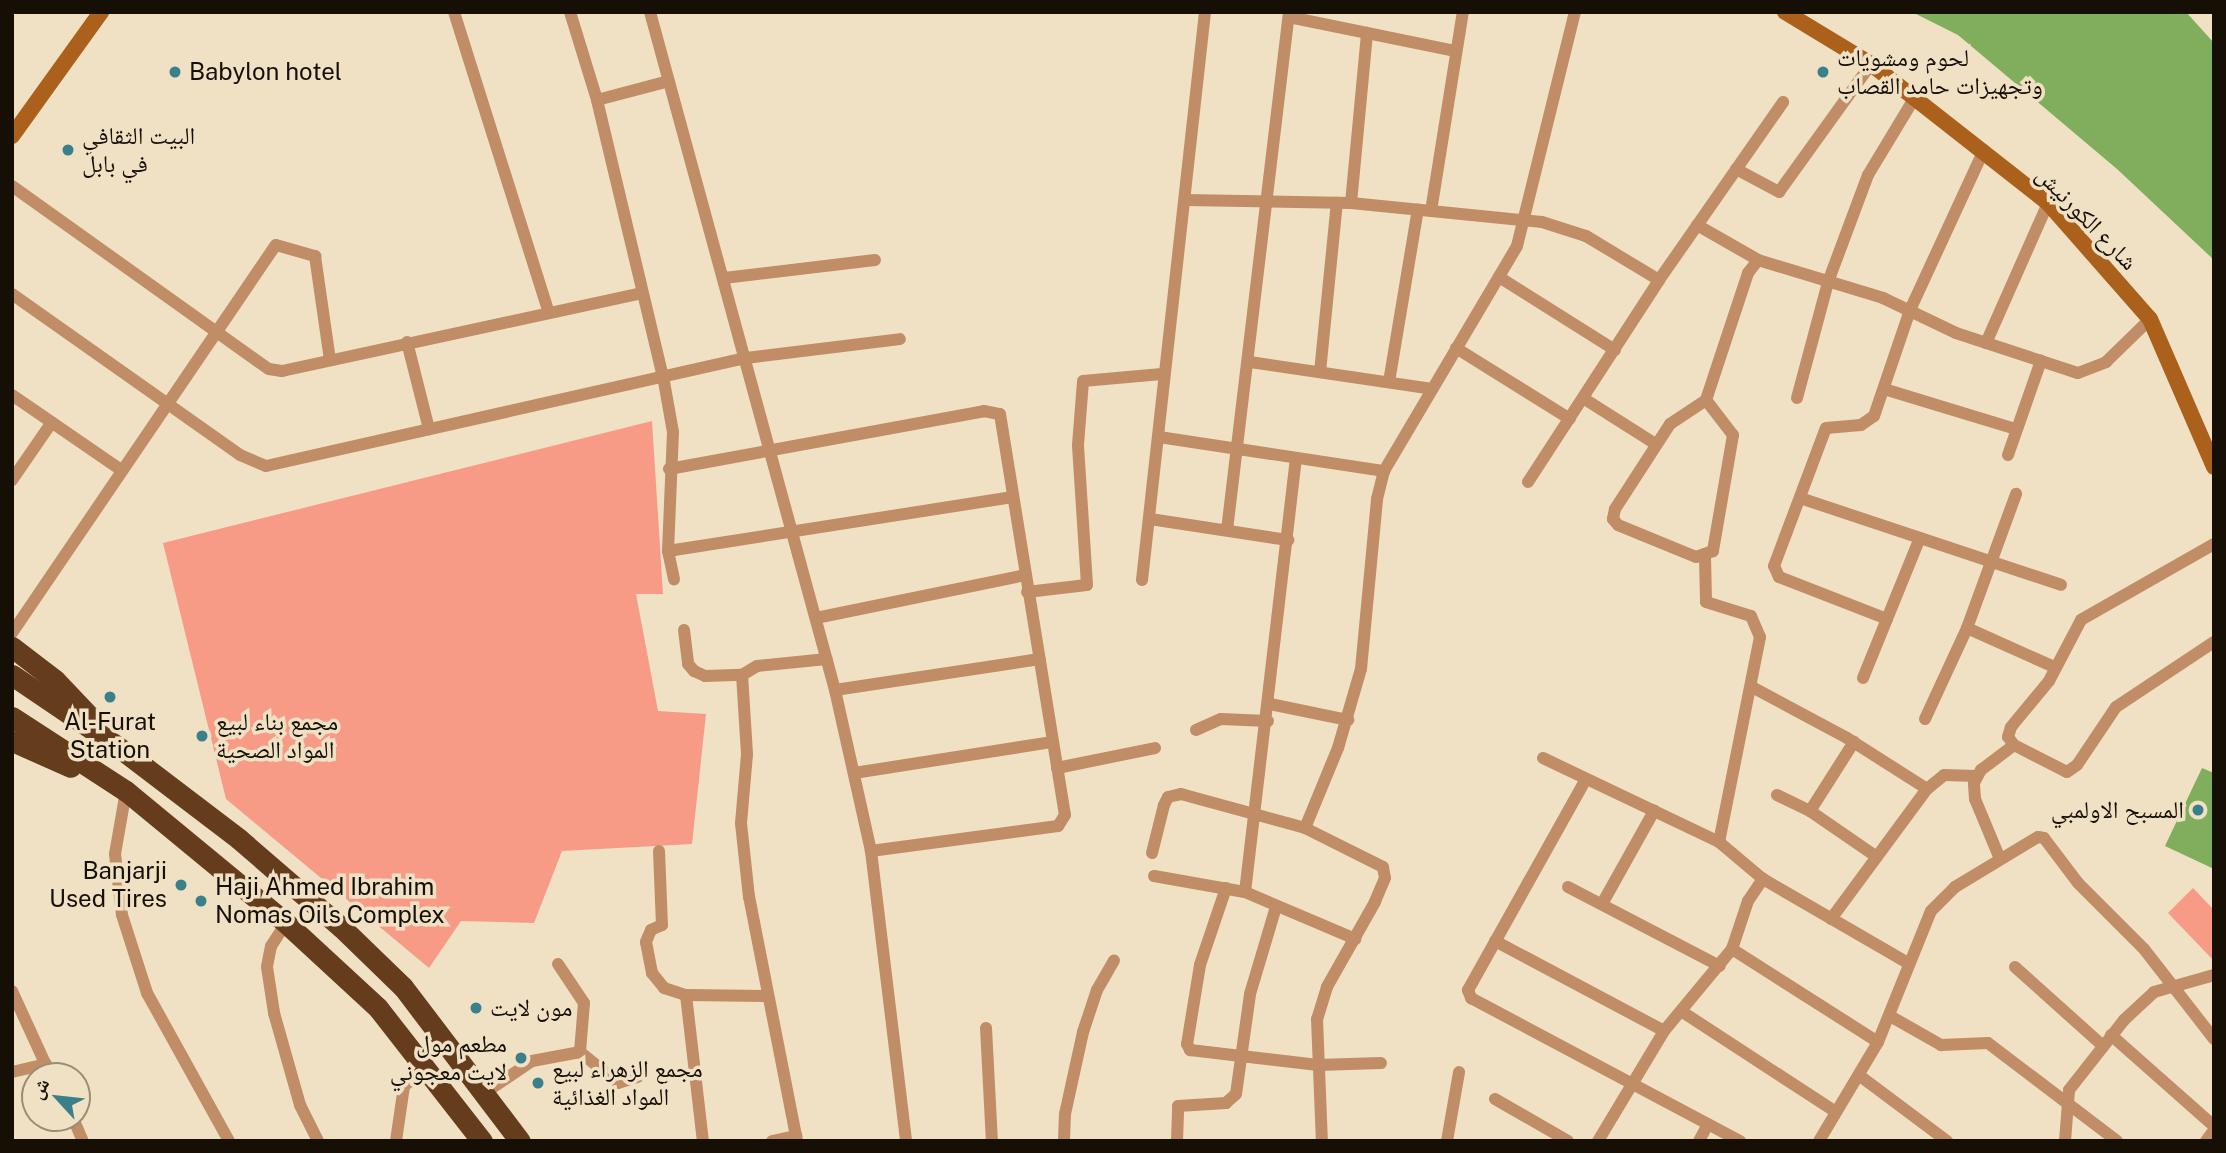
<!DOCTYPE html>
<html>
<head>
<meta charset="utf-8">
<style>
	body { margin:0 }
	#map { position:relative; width:2226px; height:1153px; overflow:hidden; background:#f0e1c4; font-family:"Public Sans","Noto Naskh Arabic",sans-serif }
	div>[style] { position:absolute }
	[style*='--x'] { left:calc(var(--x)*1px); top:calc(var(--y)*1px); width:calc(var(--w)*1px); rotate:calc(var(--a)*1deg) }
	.green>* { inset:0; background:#f79b87 }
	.water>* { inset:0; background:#80ae5c }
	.street>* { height:12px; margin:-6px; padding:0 6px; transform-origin:6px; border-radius:6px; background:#c08d66 }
	.secondary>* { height:16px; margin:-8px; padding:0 8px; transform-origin:8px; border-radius:8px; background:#ab611b }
	.highway>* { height:21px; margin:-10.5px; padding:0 10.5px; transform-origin:10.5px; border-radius:10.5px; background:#653d1d }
	.dots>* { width:19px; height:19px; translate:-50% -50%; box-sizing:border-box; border:4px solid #f0e1c4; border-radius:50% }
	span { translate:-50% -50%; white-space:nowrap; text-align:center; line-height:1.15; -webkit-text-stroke:7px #f0e1c4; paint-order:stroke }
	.poi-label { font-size:24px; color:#150f06 }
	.left { translate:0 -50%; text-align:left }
	.right { translate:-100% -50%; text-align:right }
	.street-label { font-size:24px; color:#150f06 }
	.frame { position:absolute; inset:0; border:14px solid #150f06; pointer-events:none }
	.north { position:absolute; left:21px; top:1062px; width:70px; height:70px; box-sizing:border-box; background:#f0e1c4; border:2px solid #988d78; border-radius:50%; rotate:297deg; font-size:19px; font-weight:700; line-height:28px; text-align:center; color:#150f06 }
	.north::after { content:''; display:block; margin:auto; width:24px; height:32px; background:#39808a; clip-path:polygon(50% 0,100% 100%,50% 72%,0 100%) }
</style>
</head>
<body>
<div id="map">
	<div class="green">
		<i style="clip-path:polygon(652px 421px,663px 594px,636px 594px,658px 711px,706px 714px,692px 844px,562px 851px,534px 923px,461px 921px,429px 968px,226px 799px,163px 543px)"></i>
		<i style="clip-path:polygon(2193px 888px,2214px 910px,2214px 961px,2168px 913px)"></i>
	</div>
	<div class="water">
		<i style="clip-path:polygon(1912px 12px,2186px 12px,2214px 43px,2214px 260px,2117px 169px,1958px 35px)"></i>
		<i style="clip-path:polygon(2202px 768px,2214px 773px,2214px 869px,2165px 846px)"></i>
	</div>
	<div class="street">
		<i style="--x:454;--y:12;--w:312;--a:72.5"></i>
		<i style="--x:570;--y:12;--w:92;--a:72.9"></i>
		<i style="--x:597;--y:100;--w:284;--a:76.6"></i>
		<i style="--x:663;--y:376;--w:57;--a:79.9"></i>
		<i style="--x:673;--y:432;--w:119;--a:92.4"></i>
		<i style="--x:668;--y:551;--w:29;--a:78"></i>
		<i style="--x:650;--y:12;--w:703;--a:74.74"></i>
		<i style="--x:835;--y:690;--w:165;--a:77.4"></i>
		<i style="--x:871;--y:851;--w:292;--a:83.1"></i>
		<i style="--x:1289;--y:17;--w:169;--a:11.6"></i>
		<i style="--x:597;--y:100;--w:74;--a:-14.8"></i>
		<i style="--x:1736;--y:169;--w:49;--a:28.1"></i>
		<i style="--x:1779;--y:192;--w:158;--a:-54.3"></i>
		<i style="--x:12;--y:186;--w:315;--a:35.5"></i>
		<i style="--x:269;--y:369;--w:13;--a:9"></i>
		<i style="--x:282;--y:371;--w:368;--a:-12.2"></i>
		<i style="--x:1185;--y:200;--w:166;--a:1"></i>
		<i style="--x:1351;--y:203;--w:192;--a:5.7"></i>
		<i style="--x:1542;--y:222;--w:46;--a:17.7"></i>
		<i style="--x:1586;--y:236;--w:85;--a:31.1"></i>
		<i style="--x:1351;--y:203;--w:171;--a:-84.6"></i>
		<i style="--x:1431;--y:211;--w:202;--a:-80.9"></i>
		<i style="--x:1697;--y:225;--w:70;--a:29.8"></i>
		<i style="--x:1499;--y:277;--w:137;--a:32.2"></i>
		<i style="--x:724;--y:278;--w:152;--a:-6.8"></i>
		<i style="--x:12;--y:294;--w:279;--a:35.2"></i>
		<i style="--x:240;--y:455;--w:28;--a:23"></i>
		<i style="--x:266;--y:466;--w:492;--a:-12.7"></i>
		<i style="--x:746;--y:358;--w:155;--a:-7"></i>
		<i style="--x:407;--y:342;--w:90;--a:75.8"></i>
		<i style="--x:1986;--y:343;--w:153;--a:-66.1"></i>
		<i style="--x:1456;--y:348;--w:134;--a:31.9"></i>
		<i style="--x:1250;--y:362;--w:184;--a:8.4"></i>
		<i style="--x:1320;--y:372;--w:170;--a:-84.3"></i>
		<i style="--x:1389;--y:382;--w:175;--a:-80.5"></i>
		<i style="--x:1884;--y:389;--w:138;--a:16.9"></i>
		<i style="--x:12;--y:395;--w:132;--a:34.5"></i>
		<i style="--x:1583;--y:398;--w:84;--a:32.4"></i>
		<i style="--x:1797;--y:398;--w:120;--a:-75"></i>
		<i style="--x:1828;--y:282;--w:114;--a:-69.5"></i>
		<i style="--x:1868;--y:175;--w:91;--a:-58.9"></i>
		<i style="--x:1706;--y:400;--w:44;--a:52.4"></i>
		<i style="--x:1733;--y:435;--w:118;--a:99.8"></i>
		<i style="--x:1713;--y:551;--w:18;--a:161"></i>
		<i style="--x:1696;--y:557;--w:84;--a:-157.7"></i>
		<i style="--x:1618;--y:525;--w:8;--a:-130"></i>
		<i style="--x:1613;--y:519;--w:10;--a:-79"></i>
		<i style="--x:1615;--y:509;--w:101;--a:-57.1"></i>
		<i style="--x:1670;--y:424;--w:43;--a:-33.7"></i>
		<i style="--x:1706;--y:400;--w:134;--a:-71.7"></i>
		<i style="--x:1748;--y:273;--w:16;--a:-52"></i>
		<i style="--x:1758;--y:260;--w:131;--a:16.9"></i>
		<i style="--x:1883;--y:298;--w:81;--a:25.6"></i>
		<i style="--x:1956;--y:333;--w:128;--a:18.2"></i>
		<i style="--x:2078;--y:373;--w:30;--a:-21"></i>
		<i style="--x:2106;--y:362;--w:62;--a:-44.3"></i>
		<i style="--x:1159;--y:437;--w:228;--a:8.6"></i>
		<i style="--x:2008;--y:455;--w:100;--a:-70.7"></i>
		<i style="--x:669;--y:469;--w:320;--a:-10.4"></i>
		<i style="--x:984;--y:411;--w:16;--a:11"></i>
		<i style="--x:1000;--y:414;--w:406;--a:80.8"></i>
		<i style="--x:1065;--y:815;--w:13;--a:122"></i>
		<i style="--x:1058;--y:826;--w:189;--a:172.4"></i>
		<i style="--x:12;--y:480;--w:70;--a:-55.4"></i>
		<i style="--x:1528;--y:482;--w:241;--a:-57"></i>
		<i style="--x:1659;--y:280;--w:217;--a:-55.1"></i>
		<i style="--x:1800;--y:498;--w:275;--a:18.4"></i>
		<i style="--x:1150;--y:519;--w:140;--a:8.7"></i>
		<i style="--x:1227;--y:530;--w:522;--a:-83.17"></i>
		<i style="--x:2214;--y:544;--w:153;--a:150.3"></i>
		<i style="--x:2081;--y:620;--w:69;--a:117.7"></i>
		<i style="--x:2049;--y:681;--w:60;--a:129.6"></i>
		<i style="--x:2011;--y:727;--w:10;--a:107"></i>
		<i style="--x:2008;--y:737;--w:10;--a:53"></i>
		<i style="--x:2014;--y:745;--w:59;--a:27"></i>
		<i style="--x:2067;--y:772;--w:12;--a:-35"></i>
		<i style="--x:2077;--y:765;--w:70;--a:-56.1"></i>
		<i style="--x:2116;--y:707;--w:118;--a:-33.6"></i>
		<i style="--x:668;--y:551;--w:349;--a:-8.9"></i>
		<i style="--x:1705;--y:557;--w:45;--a:88.7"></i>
		<i style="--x:1706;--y:602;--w:47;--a:17.3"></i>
		<i style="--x:1751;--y:616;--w:23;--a:67"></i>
		<i style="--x:1760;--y:637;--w:209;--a:101.3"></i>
		<i style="--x:1719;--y:842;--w:57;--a:40.1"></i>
		<i style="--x:1763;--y:879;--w:168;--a:30.1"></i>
		<i style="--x:1142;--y:580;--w:571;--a:-83.67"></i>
		<i style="--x:1027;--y:592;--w:60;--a:-6.7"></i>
		<i style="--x:1087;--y:585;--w:140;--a:-93.7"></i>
		<i style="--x:1078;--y:445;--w:64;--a:-85.5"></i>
		<i style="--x:1083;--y:381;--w:79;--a:-5.1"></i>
		<i style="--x:816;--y:618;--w:214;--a:-11.6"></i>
		<i style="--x:1887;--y:619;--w:116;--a:-158.7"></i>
		<i style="--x:1779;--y:577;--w:12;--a:-114"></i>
		<i style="--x:1774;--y:566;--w:147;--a:-69.4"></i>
		<i style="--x:1826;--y:428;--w:35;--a:-5"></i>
		<i style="--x:1861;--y:425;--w:16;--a:-35"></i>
		<i style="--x:1874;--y:416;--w:112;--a:-71.2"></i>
		<i style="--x:1910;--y:310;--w:176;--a:-65.2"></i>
		<i style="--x:1967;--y:628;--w:95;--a:24.1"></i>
		<i style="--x:684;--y:630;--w:34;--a:83"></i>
		<i style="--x:688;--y:664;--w:9;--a:49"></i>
		<i style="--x:694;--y:671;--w:12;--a:24"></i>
		<i style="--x:705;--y:676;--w:37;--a:-2"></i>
		<i style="--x:12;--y:633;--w:469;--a:-55.8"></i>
		<i style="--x:276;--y:245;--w:41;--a:15.8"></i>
		<i style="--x:315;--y:256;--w:105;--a:81.8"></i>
		<i style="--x:1863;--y:678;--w:149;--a:-67.9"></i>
		<i style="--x:1752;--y:687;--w:108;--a:28.2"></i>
		<i style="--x:1847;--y:738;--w:95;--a:32.5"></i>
		<i style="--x:835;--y:690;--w:207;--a:-8.6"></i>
		<i style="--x:1270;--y:704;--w:80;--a:11.6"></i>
		<i style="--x:1925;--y:719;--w:100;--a:-65.2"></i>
		<i style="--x:1967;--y:628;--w:143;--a:-69.9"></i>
		<i style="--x:1196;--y:730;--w:27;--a:-24"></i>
		<i style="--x:1221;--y:719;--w:47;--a:2.4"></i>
		<i style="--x:1543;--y:758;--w:195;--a:25.5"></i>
		<i style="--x:1057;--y:768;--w:100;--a:-11.5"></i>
		<i style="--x:854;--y:773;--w:201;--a:-8.9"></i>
		<i style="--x:1586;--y:779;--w:242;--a:119.2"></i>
		<i style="--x:1468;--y:990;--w:9;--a:69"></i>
		<i style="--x:1471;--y:998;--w:305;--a:28"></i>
		<i style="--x:126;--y:791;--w:64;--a:99.9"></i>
		<i style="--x:115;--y:854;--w:61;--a:83.5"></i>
		<i style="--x:122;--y:915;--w:82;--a:72.2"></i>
		<i style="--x:147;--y:993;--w:169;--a:61"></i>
		<i style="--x:1777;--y:795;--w:37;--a:26"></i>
		<i style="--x:1810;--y:811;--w:81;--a:34.5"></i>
		<i style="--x:1810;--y:811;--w:82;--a:-57.5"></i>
		<i style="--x:1305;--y:828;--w:87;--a:-67.6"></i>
		<i style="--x:1338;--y:748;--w:82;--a:-73.8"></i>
		<i style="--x:1361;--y:669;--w:171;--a:-84.6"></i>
		<i style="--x:1377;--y:499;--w:29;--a:-76"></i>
		<i style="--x:1384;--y:471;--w:261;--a:-59.4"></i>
		<i style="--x:1517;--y:246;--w:241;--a:-76.1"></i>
		<i style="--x:659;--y:851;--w:74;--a:87.7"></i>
		<i style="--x:662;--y:925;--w:12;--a:156"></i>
		<i style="--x:651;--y:930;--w:13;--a:113"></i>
		<i style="--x:646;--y:942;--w:32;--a:79"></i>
		<i style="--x:652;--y:973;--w:19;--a:51"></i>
		<i style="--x:664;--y:988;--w:23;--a:18"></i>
		<i style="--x:686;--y:995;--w:81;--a:0.7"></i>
		<i style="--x:1152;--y:853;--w:49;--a:-76"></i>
		<i style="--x:1164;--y:805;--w:9;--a:-63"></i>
		<i style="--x:1168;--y:797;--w:13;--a:-13"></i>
		<i style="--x:1181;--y:794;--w:129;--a:15.3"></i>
		<i style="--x:1305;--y:828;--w:87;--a:26.6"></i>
		<i style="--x:1383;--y:867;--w:11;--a:80"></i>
		<i style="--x:1385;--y:878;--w:26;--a:113"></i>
		<i style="--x:1375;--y:902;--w:98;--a:119.5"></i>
		<i style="--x:1327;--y:987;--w:34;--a:107"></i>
		<i style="--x:1317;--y:1019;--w:122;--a:87.7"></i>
		<i style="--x:2000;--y:859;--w:65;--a:-112.6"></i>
		<i style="--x:1975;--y:799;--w:16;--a:-94"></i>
		<i style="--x:1974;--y:783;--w:15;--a:-62"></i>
		<i style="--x:1981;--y:770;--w:41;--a:-37.1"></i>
		<i style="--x:1154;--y:876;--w:92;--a:10"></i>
		<i style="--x:1245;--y:892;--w:120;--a:23.1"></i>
		<i style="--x:1568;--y:887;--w:171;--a:27.5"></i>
		<i style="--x:1226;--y:888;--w:81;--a:108.7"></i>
		<i style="--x:1200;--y:965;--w:80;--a:99.3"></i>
		<i style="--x:1187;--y:1044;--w:7;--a:63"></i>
		<i style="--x:1190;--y:1050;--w:129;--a:6.7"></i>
		<i style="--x:1318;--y:1065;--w:63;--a:-1.8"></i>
		<i style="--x:1245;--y:892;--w:436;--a:-83.3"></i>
		<i style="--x:1602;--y:904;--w:107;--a:-60.8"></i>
		<i style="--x:1831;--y:919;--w:162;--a:-53.6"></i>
		<i style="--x:1927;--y:789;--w:22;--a:-39"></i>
		<i style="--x:1944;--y:775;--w:32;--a:2"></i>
		<i style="--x:286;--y:923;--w:27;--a:123"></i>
		<i style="--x:271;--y:946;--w:21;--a:101"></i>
		<i style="--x:267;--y:967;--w:47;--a:81.3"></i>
		<i style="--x:274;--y:1013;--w:96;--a:74.2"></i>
		<i style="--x:300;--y:1105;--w:40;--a:63.4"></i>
		<i style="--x:1495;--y:941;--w:191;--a:28"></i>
		<i style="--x:1732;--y:949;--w:173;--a:32.5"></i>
		<i style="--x:558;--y:964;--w:47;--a:56.3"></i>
		<i style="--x:584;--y:1003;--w:49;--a:94.7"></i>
		<i style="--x:580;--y:1052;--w:49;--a:39.2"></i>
		<i style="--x:618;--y:1083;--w:21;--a:-17"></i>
		<i style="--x:2015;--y:967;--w:117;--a:41.9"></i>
		<i style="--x:12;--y:991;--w:94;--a:65.4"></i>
		<i style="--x:686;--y:995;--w:147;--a:83.4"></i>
		<i style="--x:1681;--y:1011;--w:185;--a:33.1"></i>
		<i style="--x:1890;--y:1016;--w:59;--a:29.6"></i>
		<i style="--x:1941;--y:1045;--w:47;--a:-2.4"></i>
		<i style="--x:1988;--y:1043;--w:162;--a:37.2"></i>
		<i style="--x:986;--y:1028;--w:113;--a:87"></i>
		<i style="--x:2111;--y:1035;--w:137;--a:41.5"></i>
		<i style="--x:12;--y:1072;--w:35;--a:-13"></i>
		<i style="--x:1860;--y:1076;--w:109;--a:36.8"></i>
		<i style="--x:486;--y:1092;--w:55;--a:-34"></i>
		<i style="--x:532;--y:1061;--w:49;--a:-10.6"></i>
		<i style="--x:1495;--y:1099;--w:84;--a:29.9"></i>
		<i style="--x:73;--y:1118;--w:25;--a:67"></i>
		<i style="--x:396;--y:1141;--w:56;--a:-81.7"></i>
		<i style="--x:404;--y:1086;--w:28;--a:-39"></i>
		<i style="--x:772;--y:1141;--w:25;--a:-12"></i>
		<i style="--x:797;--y:1141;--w:249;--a:-101.1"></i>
		<i style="--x:749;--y:897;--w:74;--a:-96.2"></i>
		<i style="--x:741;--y:823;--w:69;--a:-85"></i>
		<i style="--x:747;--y:754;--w:79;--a:-93.6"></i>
		<i style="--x:742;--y:675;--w:17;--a:-31"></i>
		<i style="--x:757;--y:666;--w:70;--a:-5.7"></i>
		<i style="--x:1064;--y:1141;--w:27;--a:-88"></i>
		<i style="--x:1065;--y:1114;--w:84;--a:-77.6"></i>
		<i style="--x:1083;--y:1032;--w:44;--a:-71.6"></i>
		<i style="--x:1097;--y:990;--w:34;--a:-60"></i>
		<i style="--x:1177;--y:1141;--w:35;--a:-88"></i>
		<i style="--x:1178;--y:1106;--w:48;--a:-3.6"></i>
		<i style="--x:1226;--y:1103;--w:13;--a:-42"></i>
		<i style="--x:1236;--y:1094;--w:101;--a:-82"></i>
		<i style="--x:1250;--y:994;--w:91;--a:-73.4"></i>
		<i style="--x:1447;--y:1141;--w:70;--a:-80.1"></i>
		<i style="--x:1598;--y:1141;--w:128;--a:-59"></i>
		<i style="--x:1664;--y:1031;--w:107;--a:-50.3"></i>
		<i style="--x:1732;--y:949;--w:51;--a:-71.6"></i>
		<i style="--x:1748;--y:901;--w:27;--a:-56"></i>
		<i style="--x:1699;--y:1141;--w:19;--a:-62"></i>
		<i style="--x:1819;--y:1141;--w:115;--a:-59.2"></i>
		<i style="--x:1878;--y:1042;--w:141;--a:-68"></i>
		<i style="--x:1931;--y:911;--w:34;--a:-45"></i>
		<i style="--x:1955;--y:887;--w:97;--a:-31.1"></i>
		<i style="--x:2038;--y:837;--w:6;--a:9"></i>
		<i style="--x:2044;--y:838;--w:56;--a:52.9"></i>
		<i style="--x:2078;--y:883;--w:93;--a:45"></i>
		<i style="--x:2144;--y:949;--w:114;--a:52.1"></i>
		<i style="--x:2065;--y:1141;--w:51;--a:-85.5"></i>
		<i style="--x:2069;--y:1090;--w:89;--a:-51.8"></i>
		<i style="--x:2124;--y:1020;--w:41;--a:-43"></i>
		<i style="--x:2154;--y:992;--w:62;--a:-15.8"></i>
		<i style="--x:2206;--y:1141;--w:14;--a:-54"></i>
	</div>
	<div class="secondary">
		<i style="--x:1785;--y:12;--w:100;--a:31.2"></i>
		<i style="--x:1871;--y:64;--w:225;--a:38.1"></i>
		<i style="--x:2048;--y:203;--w:154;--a:48.7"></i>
		<i style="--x:2150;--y:319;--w:161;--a:66.6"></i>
		<i style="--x:12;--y:136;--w:153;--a:-54.3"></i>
	</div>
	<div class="highway">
		<i style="--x:12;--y:647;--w:54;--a:37.5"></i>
		<i style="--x:55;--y:680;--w:52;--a:46.5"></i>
		<i style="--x:12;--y:675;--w:127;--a:34.1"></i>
		<i style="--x:117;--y:746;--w:153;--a:37.3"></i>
		<i style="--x:239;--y:839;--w:135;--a:40.8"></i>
		<i style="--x:341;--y:927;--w:86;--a:44.1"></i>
		<i style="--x:403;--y:987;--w:193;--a:52.8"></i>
		<i style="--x:12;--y:717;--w:136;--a:33"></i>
		<i style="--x:126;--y:791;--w:207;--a:39.5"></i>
		<i style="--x:286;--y:923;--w:125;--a:42.7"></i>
		<i style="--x:378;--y:1008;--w:169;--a:52"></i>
		<i style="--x:12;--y:741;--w:64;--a:23.8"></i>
	</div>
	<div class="dots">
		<i style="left:175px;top:72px;background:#39808a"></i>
		<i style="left:1823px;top:72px;background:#39808a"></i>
		<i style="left:68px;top:150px;background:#39808a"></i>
		<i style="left:110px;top:697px;background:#39808a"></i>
		<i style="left:202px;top:736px;background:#39808a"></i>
		<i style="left:2198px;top:810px;background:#39808a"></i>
		<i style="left:181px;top:885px;background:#39808a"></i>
		<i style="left:201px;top:901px;background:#39808a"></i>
		<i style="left:476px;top:1008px;background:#39808a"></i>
		<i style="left:521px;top:1058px;background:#39808a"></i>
		<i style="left:538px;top:1083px;background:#39808a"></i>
	</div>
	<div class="poi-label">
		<span class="left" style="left:1837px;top:72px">لحوم ومشويات<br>وتجهيزات حامد القصاب</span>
		<span class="left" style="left:189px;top:72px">Babylon hotel</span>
		<span class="left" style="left:82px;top:150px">البيت الثقافي<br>في بابل</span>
		<span style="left:110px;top:736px">Al-Furat<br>Station</span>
		<span class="left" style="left:216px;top:736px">مجمع بناء لبيع<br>المواد الصحية</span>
		<span class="right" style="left:2184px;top:810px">المسبح الاولمبي</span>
		<span class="right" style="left:167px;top:885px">Banjarji<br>Used Tires</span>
		<span class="left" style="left:215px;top:901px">Haji Ahmed Ibrahim<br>Nomas Oils Complex</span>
		<span class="left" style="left:490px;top:1008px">مون لايت</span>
		<span class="right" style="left:507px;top:1058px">مطعم مول<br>لايت معجوني</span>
		<span class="left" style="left:552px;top:1083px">مجمع الزهراء لبيع<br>المواد الغذائية</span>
	</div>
	<div class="street-label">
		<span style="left:2087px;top:218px;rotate:46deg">شارع الكورنيش</span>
	</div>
	<div class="frame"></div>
	<div class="north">ش</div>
</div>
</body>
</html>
